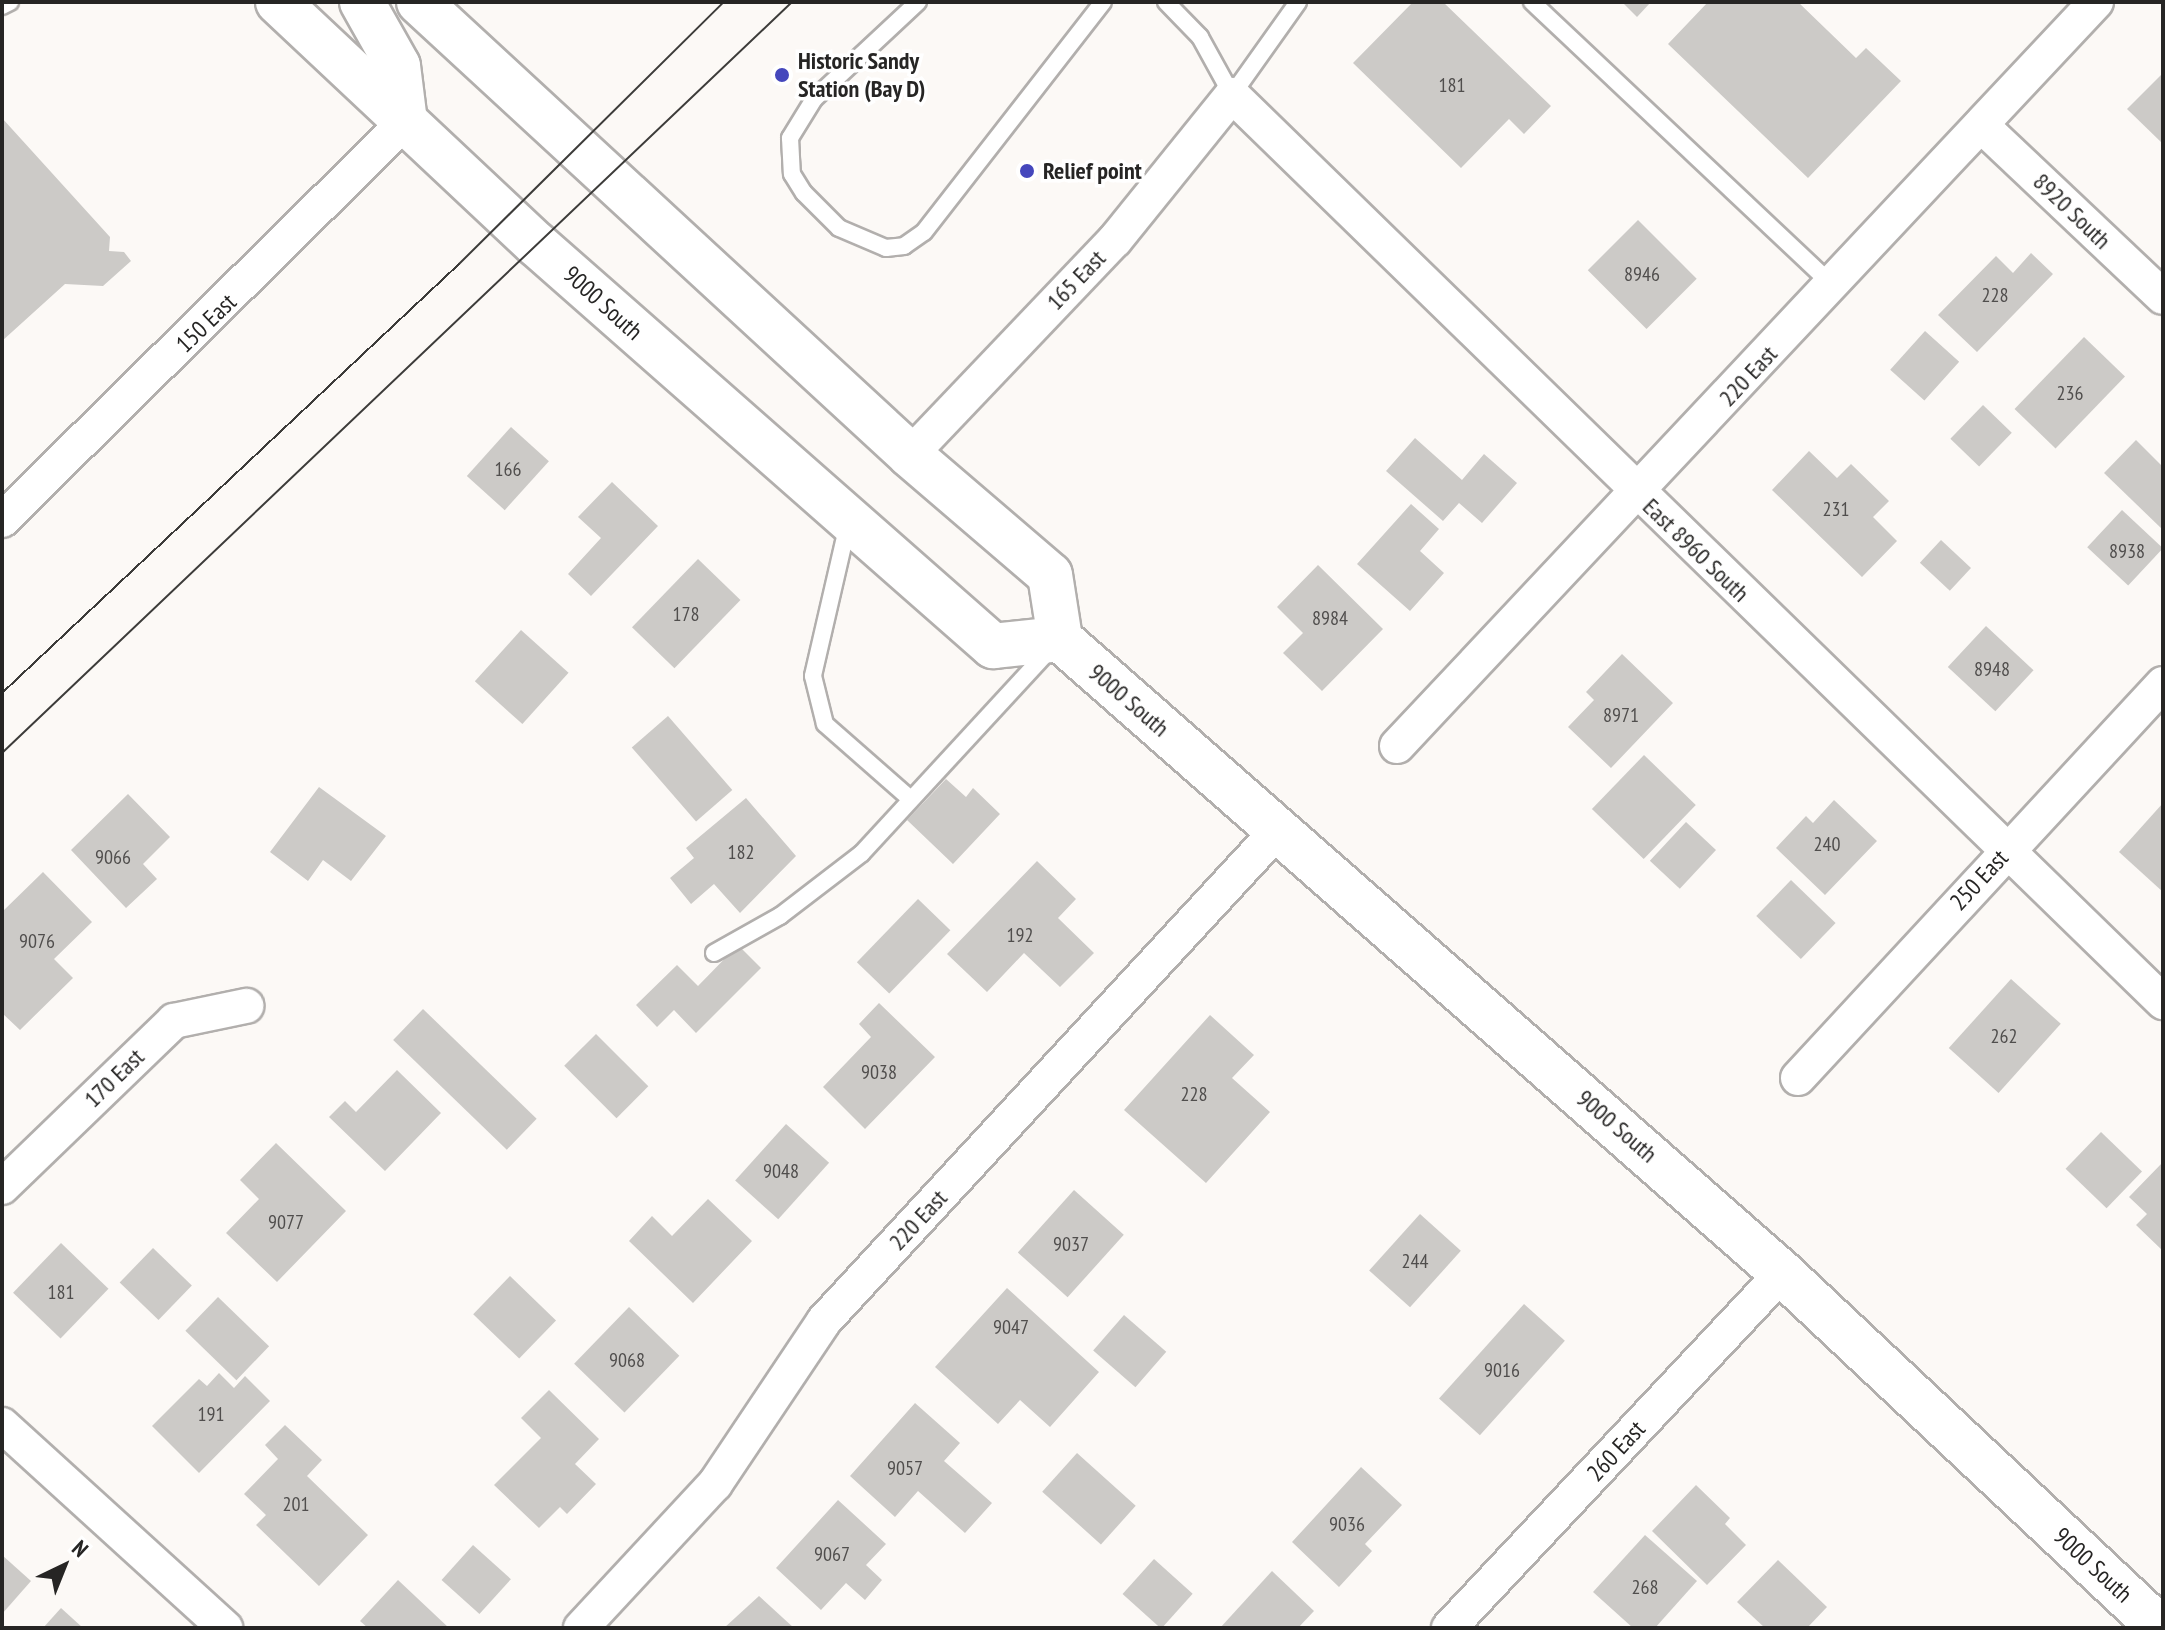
<!DOCTYPE html>
<html>
<head>
<meta charset="utf-8">
<style>
	body { margin:0 }
	#map { position:relative; width:2165px; height:1630px; overflow:hidden; background:#fcf9f6; font-family:"PT Sans Narrow",sans-serif }
	div>[style] { position:absolute }
	[style*='--x'] { left:calc(var(--x)*1px); top:calc(var(--y)*1px); width:calc(var(--w)*1px); rotate:calc(var(--a)*1deg) }
	.building>* { inset:0; background:#cccac7; transform-origin:0 0 }
	.roads { filter:drop-shadow(2px 0 #b2afad) drop-shadow(-2px 0 #b2afad) drop-shadow(0 2px #b2afad) drop-shadow(0 -2px #b2afad) }
	.service>* { height:16px; margin:-8px; padding:0 8px; transform-origin:8px; border-radius:8px; background:#fff }
	.minor>* { height:34px; margin:-17px; padding:0 17px; transform-origin:17px; border-radius:17px; background:#fff }
	.primary>* { height:44px; margin:-22px; padding:0 22px; transform-origin:22px; border-radius:22px; background:#fff }
	.tram>* { height:2px; margin:-1px; padding:0 1px; transform-origin:1px; border-radius:1px; background:#3d3c3a }
	.dots>* { width:22px; height:22px; translate:-50% -50%; box-sizing:border-box; border:4px solid #fff; border-radius:50% }
	span { translate:-50% -50%; white-space:nowrap; text-align:center; line-height:1.15; -webkit-text-stroke:7px #fff; paint-order:stroke }
	.number-label { font-size:20px; color:#504e4d }
	.number-label span { -webkit-text-stroke-width:0 }
	.poi-label { font-size:24px; color:#262524; font-weight:700 }
	.left { translate:0 -50%; text-align:left }
	.street-label { font-size:24px; color:#262524 }
	.frame { position:absolute; inset:0; border:4px solid #262524; pointer-events:none }
	.north { position:absolute; left:24px; top:1526px; width:80px; height:80px; -webkit-text-stroke:6px #fff; paint-order:stroke; rotate:43deg; font-size:22px; font-weight:700; line-height:32px; text-align:center; color:#262524 }
	.north::after { content:''; display:block; margin:auto; width:28px; height:36px; background:#262524; clip-path:polygon(50% 0,100% 100%,50% 72%,0 100%) }
</style>
</head>
<body>
<div id="map">
	<div class="building">
		<i style="clip-path:polygon(1413px 2px,1443px 2px,1551px 106px,1524px 134px,1509px 119px,1461px 168px,1353px 63px)"></i>
		<i style="clip-path:polygon(1622px 2px,1651px 2px,1637px 17px)"></i>
		<i style="clip-path:polygon(1708px 2px,1798px 2px,1856px 58px,1866px 48px,1901px 81px,1808px 178px,1668px 44px)"></i>
		<i style="clip-path:polygon(2163px 73px,2163px 144px,2127px 109px)"></i>
		<i style="clip-path:polygon(2px 118px,110px 237px,109px 251px,124px 252px,131px 261px,103px 286px,65px 284px,2px 341px)"></i>
		<i style="left:1638px;top:220px;width:83px;height:71px;rotate:45deg"></i>
		<i style="clip-path:polygon(2031px 253px,2053px 274px,1977px 352px,1938px 315px,1996px 256px,2013px 273px)"></i>
		<i style="left:1925px;top:331px;width:46px;height:52px;rotate:42deg"></i>
		<i style="left:2084px;top:337px;width:57px;height:100px;rotate:44deg"></i>
		<i style="left:1983px;top:405px;width:40px;height:47px;rotate:44deg"></i>
		<i style="left:511px;top:427px;width:51px;height:66px;rotate:42deg"></i>
		<i style="clip-path:polygon(1415px 438px,1462px 480px,1484px 454px,1517px 483px,1482px 523px,1459px 503px,1443px 521px,1386px 471px)"></i>
		<i style="clip-path:polygon(2136px 440px,2163px 467px,2163px 530px,2104px 473px)"></i>
		<i style="clip-path:polygon(1809px 451px,1837px 478px,1851px 464px,1889px 501px,1873px 517px,1897px 541px,1862px 577px,1772px 490px)"></i>
		<i style="clip-path:polygon(612px 482px,658px 526px,591px 596px,568px 574px,601px 538px,578px 517px)"></i>
		<i style="clip-path:polygon(1411px 504px,1439px 529px,1420px 551px,1444px 573px,1410px 611px,1357px 564px)"></i>
		<i style="left:2122px;top:510px;width:56px;height:51px;rotate:43deg"></i>
		<i style="left:1941px;top:540px;width:41px;height:31px;rotate:43deg"></i>
		<i style="left:698px;top:559px;width:59px;height:95px;rotate:44deg"></i>
		<i style="clip-path:polygon(1318px 565px,1383px 629px,1322px 691px,1283px 653px,1303px 633px,1277px 607px)"></i>
		<i style="left:1986px;top:626px;width:65px;height:56px;rotate:43deg"></i>
		<i style="left:521px;top:630px;width:64px;height:69px;rotate:42deg"></i>
		<i style="clip-path:polygon(1622px 654px,1673px 703px,1611px 768px,1568px 727px,1594px 700px,1586px 692px)"></i>
		<i style="left:668px;top:716px;width:98px;height:48px;rotate:49deg"></i>
		<i style="left:1644px;top:755px;width:72px;height:75px;rotate:44deg"></i>
		<i style="clip-path:polygon(946px 779px,966px 797px,973px 788px,1000px 814px,953px 864px,907px 820px)"></i>
		<i style="clip-path:polygon(319px 787px,386px 836px,351px 881px,323px 860px,308px 881px,270px 852px)"></i>
		<i style="clip-path:polygon(128px 794px,170px 837px,143px 864px,157px 879px,126px 908px,71px 850px)"></i>
		<i style="clip-path:polygon(746px 798px,796px 856px,740px 913px,714px 884px,691px 904px,670px 878px,694px 858px,686px 848px)"></i>
		<i style="clip-path:polygon(1834px 800px,1877px 841px,1825px 895px,1776px 848px,1806px 816px,1813px 823px)"></i>
		<i style="clip-path:polygon(2163px 803px,2163px 892px,2119px 852px)"></i>
		<i style="left:1686px;top:822px;width:41px;height:53px;rotate:43deg"></i>
		<i style="clip-path:polygon(1037px 861px,1076px 899px,1058px 918px,1094px 953px,1060px 987px,1024px 953px,987px 992px,947px 954px)"></i>
		<i style="clip-path:polygon(43px 872px,92px 922px,54px 959px,73px 978px,20px 1030px,2px 1013px,2px 912px)"></i>
		<i style="left:1791px;top:880px;width:62px;height:50px;rotate:44deg"></i>
		<i style="left:918px;top:899px;width:45px;height:88px;rotate:44deg"></i>
		<i style="clip-path:polygon(738px 945px,761px 968px,696px 1033px,674px 1010px,657px 1027px,636px 1005px,677px 965px,698px 986px)"></i>
		<i style="left:2011px;top:979px;width:67px;height:93px;rotate:42deg"></i>
		<i style="clip-path:polygon(879px 1003px,935px 1057px,865px 1129px,823px 1087px,871px 1037px,859px 1024px)"></i>
		<i style="left:423px;top:1009px;width:158px;height:43px;rotate:44deg"></i>
		<i style="clip-path:polygon(1210px 1015px,1254px 1055px,1232px 1078px,1270px 1112px,1206px 1183px,1124px 1110px)"></i>
		<i style="left:596px;top:1034px;width:74px;height:45px;rotate:45deg"></i>
		<i style="clip-path:polygon(397px 1070px,441px 1113px,385px 1171px,329px 1117px,345px 1101px,356px 1112px)"></i>
		<i style="left:786px;top:1124px;width:58px;height:76px;rotate:42deg"></i>
		<i style="left:2101px;top:1132px;width:57px;height:51px;rotate:44deg"></i>
		<i style="clip-path:polygon(276px 1143px,346px 1211px,277px 1282px,226px 1233px,259px 1199px,240px 1180px)"></i>
		<i style="clip-path:polygon(2163px 1162px,2163px 1251px,2136px 1225px,2147px 1214px,2129px 1197px)"></i>
		<i style="left:1074px;top:1190px;width:67px;height:84px;rotate:42deg"></i>
		<i style="clip-path:polygon(708px 1199px,752px 1241px,693px 1303px,629px 1241px,652px 1216px,672px 1236px)"></i>
		<i style="left:1420px;top:1214px;width:55px;height:76px;rotate:42deg"></i>
		<i style="left:61px;top:1243px;width:66px;height:69px;rotate:44deg"></i>
		<i style="left:153px;top:1248px;width:54px;height:48px;rotate:44deg"></i>
		<i style="left:510px;top:1276px;width:64px;height:53px;rotate:44deg"></i>
		<i style="clip-path:polygon(1007px 1288px,1099px 1372px,1050px 1427px,1020px 1400px,998px 1424px,935px 1367px)"></i>
		<i style="left:218px;top:1297px;width:71px;height:47px;rotate:44deg"></i>
		<i style="left:1524px;top:1304px;width:55px;height:127px;rotate:42deg"></i>
		<i style="left:629px;top:1307px;width:70px;height:79px;rotate:44deg"></i>
		<i style="left:1124px;top:1315px;width:56px;height:47px;rotate:41deg"></i>
		<i style="clip-path:polygon(219px 1373px,234px 1388px,245px 1376px,270px 1401px,199px 1473px,152px 1426px,199px 1379px,207px 1386px)"></i>
		<i style="clip-path:polygon(549px 1390px,599px 1439px,575px 1464px,596px 1484px,567px 1514px,560px 1507px,539px 1528px,494px 1485px,541px 1438px,521px 1418px)"></i>
		<i style="clip-path:polygon(915px 1403px,960px 1443px,944px 1461px,992px 1503px,965px 1533px,918px 1491px,895px 1517px,850px 1476px)"></i>
		<i style="clip-path:polygon(285px 1425px,322px 1460px,307px 1476px,368px 1535px,319px 1586px,256px 1525px,266px 1515px,244px 1494px,278px 1459px,265px 1445px)"></i>
		<i style="left:1077px;top:1453px;width:79px;height:52px;rotate:42deg"></i>
		<i style="clip-path:polygon(1361px 1467px,1402px 1505px,1365px 1544px,1372px 1551px,1339px 1587px,1292px 1542px)"></i>
		<i style="clip-path:polygon(1696px 1485px,1730px 1518px,1725px 1524px,1746px 1545px,1707px 1585px,1652px 1531px)"></i>
		<i style="clip-path:polygon(838px 1500px,886px 1544px,866px 1565px,882px 1580px,865px 1600px,846px 1583px,821px 1610px,776px 1568px)"></i>
		<i style="clip-path:polygon(1645px 1535px,1697px 1581px,1655px 1628px,1633px 1628px,1593px 1592px)"></i>
		<i style="left:473px;top:1545px;width:51px;height:47px;rotate:42deg"></i>
		<i style="clip-path:polygon(2px 1555px,31px 1581px,2px 1614px)"></i>
		<i style="left:1154px;top:1559px;width:52px;height:47px;rotate:42deg"></i>
		<i style="clip-path:polygon(1778px 1560px,1827px 1607px,1807px 1628px,1765px 1628px,1737px 1602px)"></i>
		<i style="clip-path:polygon(1272px 1571px,1314px 1611px,1298px 1628px,1220px 1628px)"></i>
		<i style="clip-path:polygon(398px 1580px,449px 1628px,368px 1628px,360px 1621px)"></i>
		<i style="clip-path:polygon(759px 1596px,794px 1628px,724px 1628px)"></i>
		<i style="clip-path:polygon(61px 1608px,83px 1628px,43px 1628px)"></i>
	</div>
	<div class="roads">
		<div class="service">
			<i style="--x:918;--y:2;--w:142;--a:137"></i>
			<i style="--x:814;--y:99;--w:46;--a:121.6"></i>
			<i style="--x:790;--y:138;--w:36;--a:87"></i>
			<i style="--x:792;--y:174;--w:22;--a:58"></i>
			<i style="--x:804;--y:193;--w:49;--a:45"></i>
			<i style="--x:839;--y:228;--w:51;--a:23.1"></i>
			<i style="--x:886;--y:248;--w:18;--a:-6"></i>
			<i style="--x:904;--y:246;--w:24;--a:-35"></i>
			<i style="--x:924;--y:232;--w:291;--a:-52.1"></i>
			<i style="--x:1166;--y:2;--w:49;--a:45.8"></i>
			<i style="--x:1200;--y:37;--w:66;--a:61.1"></i>
			<i style="--x:1232;--y:95;--w:114;--a:-54.6"></i>
			<i style="--x:1532;--y:2;--w:414;--a:43.3"></i>
			<i style="--x:2;--y:6;--w:9;--a:-27"></i>
			<i style="--x:848;--y:524;--w:156;--a:103"></i>
			<i style="--x:813;--y:676;--w:49;--a:76"></i>
			<i style="--x:825;--y:724;--w:111;--a:41.3"></i>
			<i style="--x:714;--y:953;--w:76;--a:-29.3"></i>
			<i style="--x:780;--y:916;--w:103;--a:-37.5"></i>
			<i style="--x:862;--y:853;--w:277;--a:-47.3"></i>
		</div>
		<div class="minor">
			<i style="--x:1981;--y:125;--w:250;--a:43.4"></i>
			<i style="--x:910;--y:455;--w:297;--a:-46.4"></i>
			<i style="--x:1115;--y:240;--w:186;--a:-51.1"></i>
			<i style="--x:1232;--y:95;--w:1300;--a:44.25"></i>
			<i style="--x:2;--y:520;--w:566;--a:-44.64"></i>
			<i style="--x:1397;--y:746;--w:1021;--a:-46.79"></i>
			<i style="--x:1798;--y:1078;--w:537;--a:-47.19"></i>
			<i style="--x:2;--y:1187;--w:239;--a:-44"></i>
			<i style="--x:174;--y:1021;--w:74;--a:-11.8"></i>
			<i style="--x:2;--y:1425;--w:302;--a:42.3"></i>
			<i style="--x:581;--y:1628;--w:197;--a:-47.1"></i>
			<i style="--x:715;--y:1484;--w:196;--a:-56.2"></i>
			<i style="--x:824;--y:1321;--w:669;--a:-47.24"></i>
			<i style="--x:1449;--y:1628;--w:487;--a:-46.8"></i>
		</div>
		<div class="primary">
			<i style="--x:278;--y:2;--w:354;--a:43.2"></i>
			<i style="--x:536;--y:244;--w:609;--a:41.34"></i>
			<i style="--x:993;--y:646;--w:67;--a:-6"></i>
			<i style="--x:362;--y:2;--w:73;--a:60.6"></i>
			<i style="--x:398;--y:66;--w:56;--a:82.9"></i>
			<i style="--x:419;--y:2;--w:668;--a:42.69"></i>
			<i style="--x:910;--y:455;--w:184;--a:40.6"></i>
			<i style="--x:1050;--y:575;--w:65;--a:81.1"></i>
			<i style="--x:1060;--y:639;--w:961;--a:41.29"></i>
			<i style="--x:1782;--y:1273;--w:519;--a:43.2"></i>
		</div>
	</div>
	<div class="tram">
		<i style="--x:2;--y:693;--w:627;--a:-43.19"></i>
		<i style="--x:459;--y:264;--w:373;--a:-44.7"></i>
		<i style="--x:2;--y:753;--w:1090;--a:-43.55"></i>
	</div>
	<div class="dots">
		<i style="left:782px;top:75px;background:#4547bc"></i>
		<i style="left:1027px;top:171px;background:#4547bc"></i>
	</div>
	<div class="number-label">
		<span style="left:1452px;top:85px">181</span>
		<span style="left:1642px;top:274px">8946</span>
		<span style="left:1995px;top:295px">228</span>
		<span style="left:2070px;top:393px">236</span>
		<span style="left:508px;top:469px">166</span>
		<span style="left:1836px;top:509px">231</span>
		<span style="left:2127px;top:551px">8938</span>
		<span style="left:686px;top:614px">178</span>
		<span style="left:1330px;top:618px">8984</span>
		<span style="left:1992px;top:669px">8948</span>
		<span style="left:1621px;top:715px">8971</span>
		<span style="left:1827px;top:844px">240</span>
		<span style="left:741px;top:852px">182</span>
		<span style="left:113px;top:857px">9066</span>
		<span style="left:1020px;top:935px">192</span>
		<span style="left:37px;top:941px">9076</span>
		<span style="left:2004px;top:1036px">262</span>
		<span style="left:879px;top:1072px">9038</span>
		<span style="left:1194px;top:1094px">228</span>
		<span style="left:781px;top:1171px">9048</span>
		<span style="left:286px;top:1222px">9077</span>
		<span style="left:1071px;top:1244px">9037</span>
		<span style="left:1415px;top:1261px">244</span>
		<span style="left:61px;top:1292px">181</span>
		<span style="left:1011px;top:1327px">9047</span>
		<span style="left:627px;top:1360px">9068</span>
		<span style="left:1502px;top:1370px">9016</span>
		<span style="left:211px;top:1414px">191</span>
		<span style="left:905px;top:1468px">9057</span>
		<span style="left:296px;top:1504px">201</span>
		<span style="left:1347px;top:1524px">9036</span>
		<span style="left:832px;top:1554px">9067</span>
		<span style="left:1645px;top:1587px">268</span>
	</div>
	<div class="poi-label">
		<span class="left" style="left:798px;top:75px">Historic Sandy<br>Station (Bay D)</span>
		<span class="left" style="left:1043px;top:171px">Relief point</span>
	</div>
	<div class="street-label">
		<span style="left:2072px;top:211px;rotate:44deg">8920 South</span>
		<span style="left:1076px;top:280px;rotate:-46deg">165 East</span>
		<span style="left:603px;top:303px;rotate:42deg">9000 South</span>
		<span style="left:206px;top:323px;rotate:-44deg">150 East</span>
		<span style="left:1748px;top:376px;rotate:-47deg">220 East</span>
		<span style="left:1696px;top:550px;rotate:44deg">East 8960 South</span>
		<span style="left:1129px;top:700px;rotate:41deg">9000 South</span>
		<span style="left:1979px;top:880px;rotate:-47deg">250 East</span>
		<span style="left:114px;top:1078px;rotate:-44deg">170 East</span>
		<span style="left:1617px;top:1126px;rotate:41deg">9000 South</span>
		<span style="left:918px;top:1220px;rotate:-47deg">220 East</span>
		<span style="left:1616px;top:1451px;rotate:-47deg">260 East</span>
		<span style="left:2093px;top:1565px;rotate:43deg">9000 South</span>
	</div>
	<div class="frame"></div>
	<div class="north">N</div>
</div>
</body>
</html>
